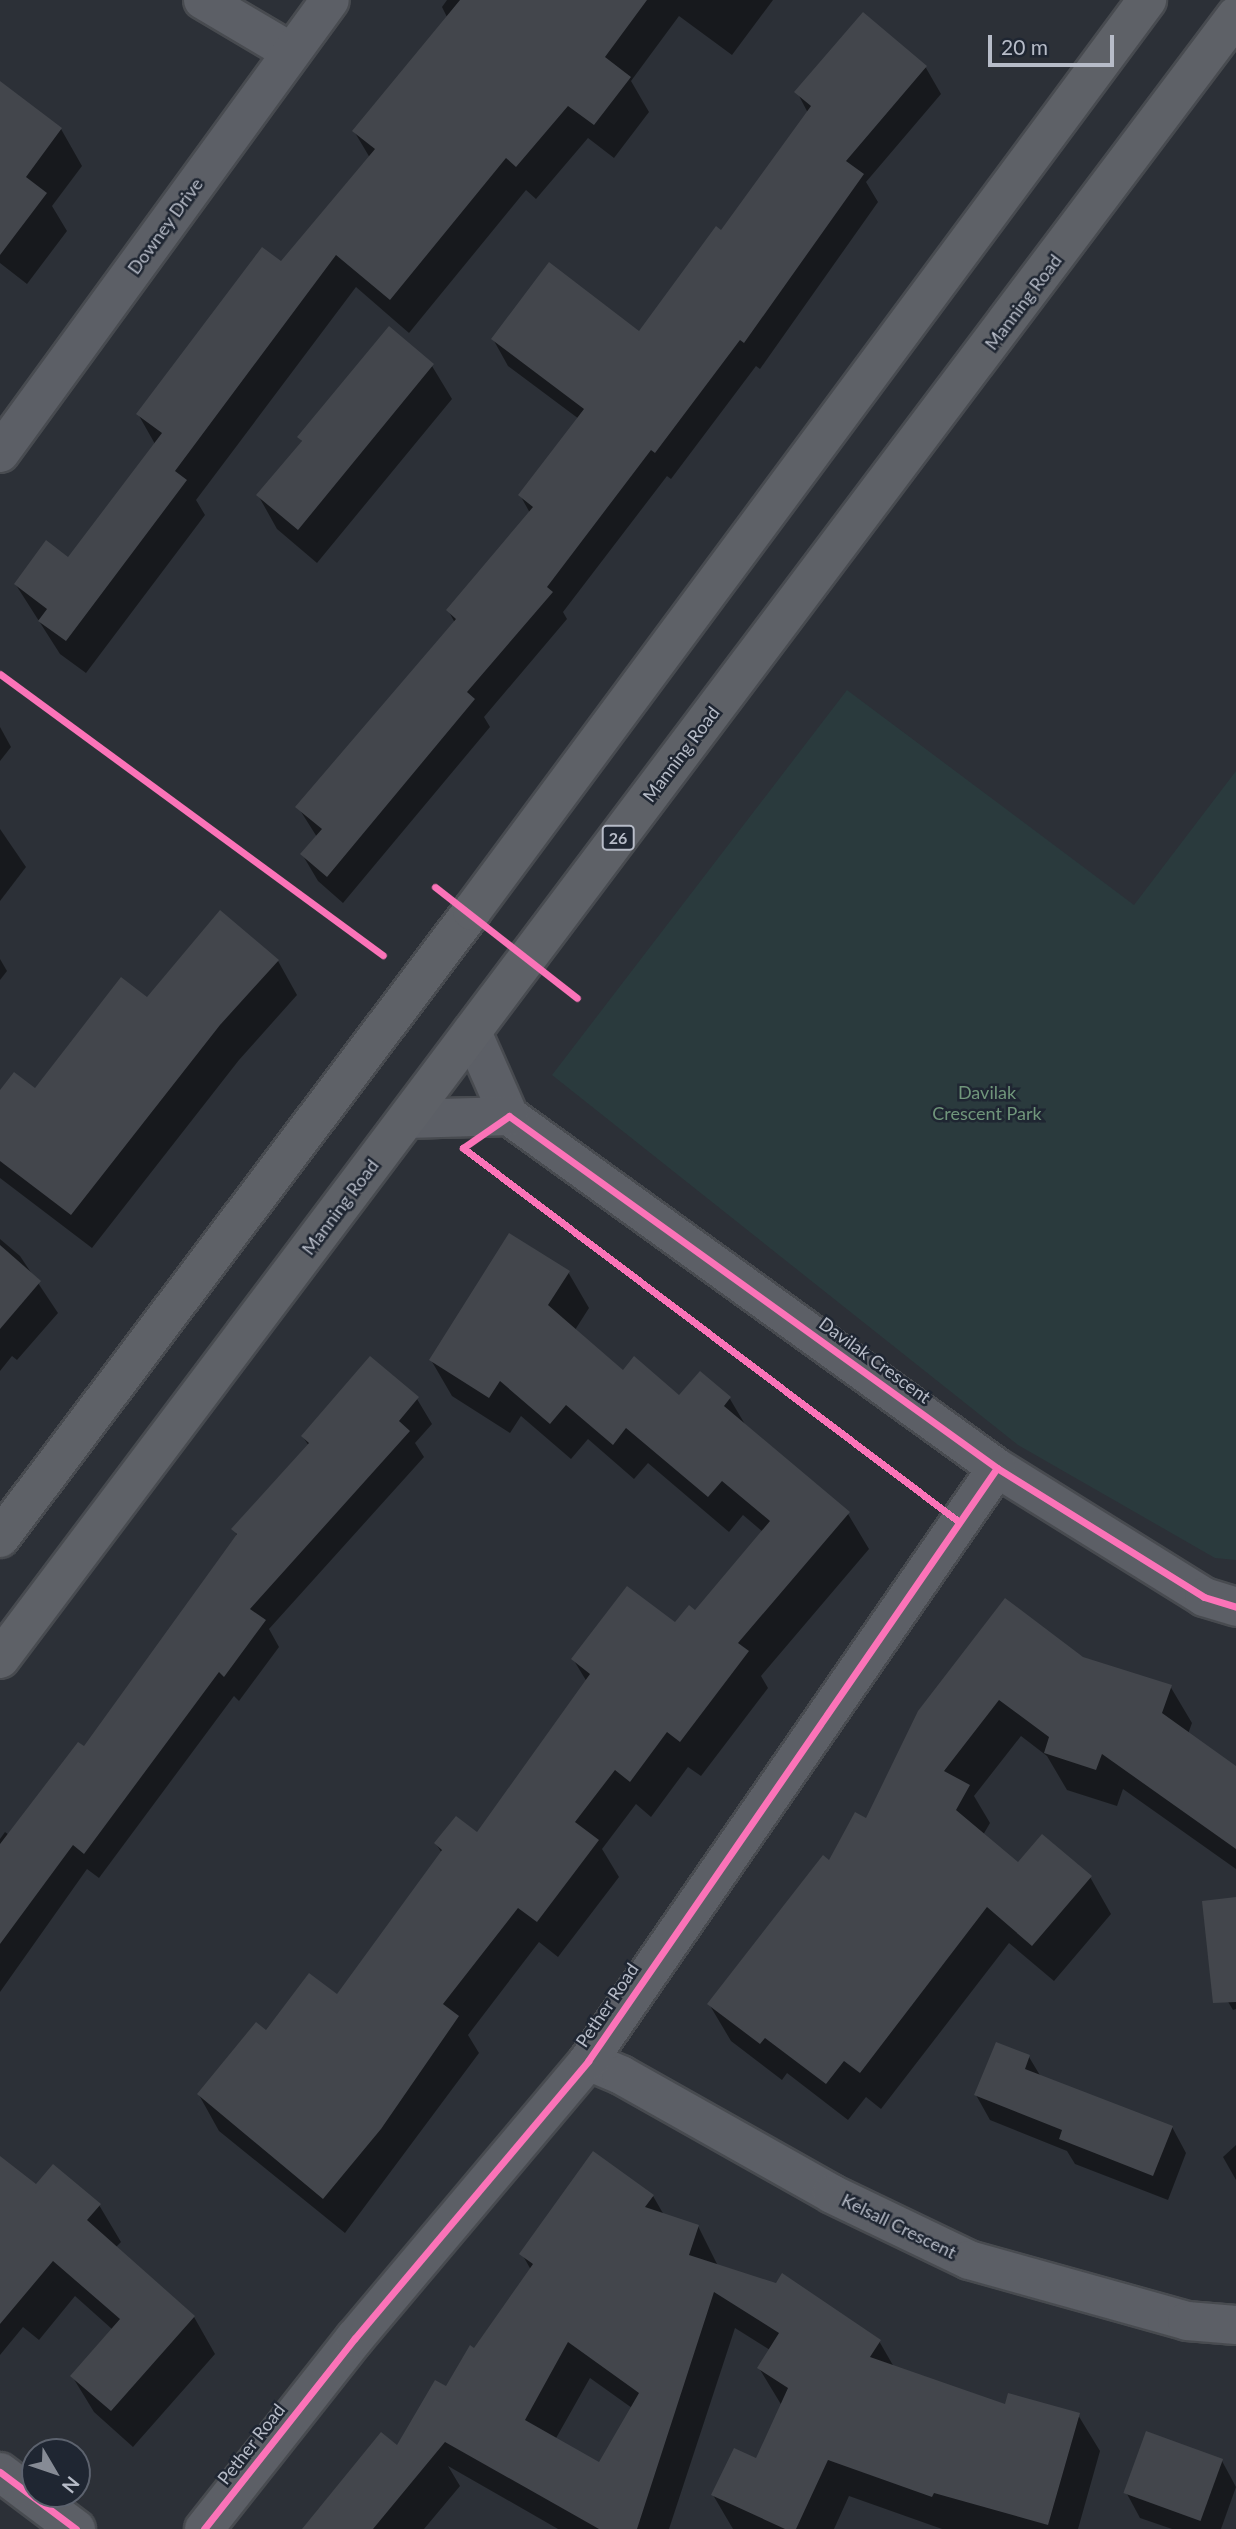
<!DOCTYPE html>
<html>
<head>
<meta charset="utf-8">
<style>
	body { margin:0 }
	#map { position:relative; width:1236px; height:2529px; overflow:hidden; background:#2c3037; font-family:Lato,sans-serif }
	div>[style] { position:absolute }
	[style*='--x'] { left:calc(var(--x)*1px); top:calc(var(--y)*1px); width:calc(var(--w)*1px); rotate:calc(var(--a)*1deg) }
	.green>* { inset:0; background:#2a3a3d }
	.shadow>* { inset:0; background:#0007 }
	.building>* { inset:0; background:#43464c; transform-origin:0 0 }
	.roads { filter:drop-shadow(2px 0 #484b50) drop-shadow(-2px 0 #484b50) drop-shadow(0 2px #484b50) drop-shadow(0 -2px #484b50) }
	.minor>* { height:38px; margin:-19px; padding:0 19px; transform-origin:19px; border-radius:19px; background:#5c5f66 }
	.major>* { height:38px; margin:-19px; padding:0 19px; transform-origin:19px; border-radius:19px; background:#5e6167 }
	.cycleway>* { height:7px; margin:-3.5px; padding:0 3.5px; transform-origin:3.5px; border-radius:3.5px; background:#fb73b8 }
	span { translate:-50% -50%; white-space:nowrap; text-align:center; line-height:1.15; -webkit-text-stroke:5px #1f2632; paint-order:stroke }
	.shield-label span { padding:2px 5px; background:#1f2632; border:2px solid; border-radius:5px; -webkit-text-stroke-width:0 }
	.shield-label { font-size:16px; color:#b7bcc8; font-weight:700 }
	.street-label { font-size:18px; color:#b7bcc8 }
	.park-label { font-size:18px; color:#70967b }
	.north { position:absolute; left:21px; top:2438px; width:70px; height:70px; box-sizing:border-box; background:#1f2632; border:2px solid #5c626e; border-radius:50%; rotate:129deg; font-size:19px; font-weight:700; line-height:28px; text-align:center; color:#b7bcc8 }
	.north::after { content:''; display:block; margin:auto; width:24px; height:32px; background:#868b95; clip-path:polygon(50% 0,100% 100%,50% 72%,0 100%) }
	.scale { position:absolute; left:988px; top:35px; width:126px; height:32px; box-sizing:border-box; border:4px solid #b7bcc8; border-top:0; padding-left:9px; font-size:21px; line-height:24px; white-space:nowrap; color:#b7bcc8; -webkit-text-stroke:5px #1f2632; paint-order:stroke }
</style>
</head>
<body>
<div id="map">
	<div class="green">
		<i style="clip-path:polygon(847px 690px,1134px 905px,1236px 771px,1236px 1560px,1215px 1558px,1018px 1445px,552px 1075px)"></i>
	</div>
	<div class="shadow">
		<i style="clip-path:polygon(447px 0,773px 0,732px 55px,679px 16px,631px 81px,649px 112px,614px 158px,588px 138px,536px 199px,526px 190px,409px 333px,356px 287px,196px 500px,205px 515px,86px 673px,60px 654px,16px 585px,68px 559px,155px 444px,138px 414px,281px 264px,370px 158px,354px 131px,447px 17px,442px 7px)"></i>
		<i style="clip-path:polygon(863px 14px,926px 68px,941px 94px,866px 182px,878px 202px,760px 369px,756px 366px,671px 479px,667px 476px,563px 612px,567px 619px,484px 717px,490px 727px,343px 903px,318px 881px,302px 854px,317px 837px,298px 807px,455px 623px,448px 610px,530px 513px,520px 495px,579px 419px,508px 366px,493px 339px,639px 333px,722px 232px,808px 113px,797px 92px)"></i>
		<i style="clip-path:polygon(0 83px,61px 129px,82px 166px,52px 206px,67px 231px,27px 284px,0 263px)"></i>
		<i style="clip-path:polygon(432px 366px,452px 399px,317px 563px,277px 529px,258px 495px,303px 443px,299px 437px)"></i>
		<i style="clip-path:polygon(0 727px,11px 747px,0 761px)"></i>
		<i style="clip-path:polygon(0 829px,26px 867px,0 901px)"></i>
		<i style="clip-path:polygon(0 959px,7px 971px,0 980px)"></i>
		<i style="clip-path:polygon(278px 961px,297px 995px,239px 1060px,92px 1248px,0 1178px,0 1093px,35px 1091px,147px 999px)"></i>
		<i style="clip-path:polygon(0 1239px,20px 1256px,58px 1313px,17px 1360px,12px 1356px,0 1371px)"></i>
		<i style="clip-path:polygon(568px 1272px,589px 1308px,575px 1330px,623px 1372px,680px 1398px,701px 1373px,730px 1399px,746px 1426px,848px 1514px,869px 1549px,761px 1676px,768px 1688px,701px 1776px,688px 1767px,651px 1817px,636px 1804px,602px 1849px,619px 1877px,558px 1957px,539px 1942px,468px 2035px,479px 2053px,345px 2233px,219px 2131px,199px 2095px,266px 2033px,337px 1996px,442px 1853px,436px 1844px,477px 1834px,587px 1682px,573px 1659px,676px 1625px,695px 1612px,763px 1532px,743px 1515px,729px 1532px,648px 1463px,634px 1479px,588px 1439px,571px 1459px,521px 1416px,510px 1433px,452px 1396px,431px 1360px)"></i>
		<i style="clip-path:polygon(417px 1399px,432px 1424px,415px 1443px,424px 1457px,269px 1629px,279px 1647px,239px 1701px,234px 1696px,99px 1878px,87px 1869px,0 1992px,0 1839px,5px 1832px,9px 1835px,84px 1749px,237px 1536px,234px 1529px,309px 1446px,303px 1437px)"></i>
		<i style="clip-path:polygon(1083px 1658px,1170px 1686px,1192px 1723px,1188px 1734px,1236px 1768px,1236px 1869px,1123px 1789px,1117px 1806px,1067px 1790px,1047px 1756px,1021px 1736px,974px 1796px,990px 1823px,983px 1835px,1018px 1864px,1090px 1877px,1111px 1914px,1054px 1981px,1009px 1943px,881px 2109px,866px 2097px,848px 2120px,787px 2073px,782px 2080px,731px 2041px,709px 2004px,867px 1820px,920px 1712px)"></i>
		<i style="clip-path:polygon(1236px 1899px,1236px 2009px,1233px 2010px,1211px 1973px)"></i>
		<i style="clip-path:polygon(1029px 2057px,1041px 2077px,1172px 2127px,1186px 2153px,1168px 2200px,1075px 2164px,1067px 2151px,990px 2120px,976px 2095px)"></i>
		<i style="clip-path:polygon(1236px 2145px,1236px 2180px,1223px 2157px)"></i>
		<i style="clip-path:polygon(0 2158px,37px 2186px,99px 2205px,121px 2242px,115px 2248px,194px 2317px,215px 2354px,133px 2447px,94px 2412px,72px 2376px,113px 2330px,75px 2296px,39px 2340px,23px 2327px,0 2355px)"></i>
		<i style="clip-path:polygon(evenodd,653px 2196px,664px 2215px,698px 2226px,718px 2266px,879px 2341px,894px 2367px,1006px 2406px,1078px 2415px,1100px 2451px,1078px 2529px,942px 2529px,849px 2496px,834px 2529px,733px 2529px,713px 2495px,757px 2460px,782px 2406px,759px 2368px,770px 2350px,735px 2328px,669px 2529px,558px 2529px,448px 2466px,460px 2486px,424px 2529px,304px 2529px,397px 2448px,447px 2388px,531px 2270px,522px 2254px,653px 2196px,590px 2378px,632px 2408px,599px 2465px,555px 2440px,590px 2378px)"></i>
		<i style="clip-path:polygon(1222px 2461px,1236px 2487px,1221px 2529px,1172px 2529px,1140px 2518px,1126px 2492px)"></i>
	</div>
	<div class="building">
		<i style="clip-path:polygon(460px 0,647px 0,605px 57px,631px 77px,594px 125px,568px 106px,516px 167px,506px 158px,390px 300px,336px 255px,175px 471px,187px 480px,66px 641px,38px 621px,47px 609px,14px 584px,46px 540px,68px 557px,162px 433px,136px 414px,262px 247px,281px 261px,375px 149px,352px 131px)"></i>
		<i style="clip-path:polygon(863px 12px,927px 66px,846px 161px,864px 174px,744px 343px,740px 340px,655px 453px,651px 450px,547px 587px,553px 592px,467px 692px,475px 699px,327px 877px,300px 854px,322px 829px,295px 807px,456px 619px,446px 610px,533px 507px,518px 495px,584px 409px,491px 339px,549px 262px,639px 331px,716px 226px,721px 230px,811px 106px,794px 92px)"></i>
		<i style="clip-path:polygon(0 81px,62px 128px,26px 177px,47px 193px,0 255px)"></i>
		<i style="clip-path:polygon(389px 326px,434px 364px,298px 530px,256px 495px,302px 441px,297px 437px)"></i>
		<i style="clip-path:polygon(220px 910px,279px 960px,220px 1025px,71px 1215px,0 1161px,0 1090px,14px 1072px,35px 1088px,121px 977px,147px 997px)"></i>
		<i style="clip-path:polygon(509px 1233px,570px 1271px,548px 1305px,623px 1370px,634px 1356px,679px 1395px,700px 1371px,731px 1397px,724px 1406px,850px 1512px,738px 1643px,749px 1651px,680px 1742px,667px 1732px,630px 1782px,615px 1770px,575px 1822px,599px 1840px,537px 1922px,518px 1908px,443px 2004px,459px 2016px,381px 2129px,323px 2199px,197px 2094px,256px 2022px,266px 2030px,309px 1973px,337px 1994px,442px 1850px,434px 1843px,456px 1816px,477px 1832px,590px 1674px,571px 1659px,627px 1586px,675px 1622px,689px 1605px,695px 1610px,770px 1521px,722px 1481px,708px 1497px,626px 1428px,613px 1445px,566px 1405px,550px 1424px,500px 1381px,489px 1398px,429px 1360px)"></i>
		<i style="clip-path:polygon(0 1245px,41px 1281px,0 1329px)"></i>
		<i style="clip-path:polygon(370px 1356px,419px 1397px,399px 1421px,410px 1431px,250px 1609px,266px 1620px,224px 1677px,219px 1672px,84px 1854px,73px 1845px,0 1944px,0 1844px,78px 1742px,84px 1746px,237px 1534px,231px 1529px,309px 1443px,301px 1436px)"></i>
		<i style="clip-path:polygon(1005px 1598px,1083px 1657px,1172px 1685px,1162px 1713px,1236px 1766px,1236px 1849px,1102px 1754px,1096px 1770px,1044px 1753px,1049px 1737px,999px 1700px,944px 1771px,970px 1785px,956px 1810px,1018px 1862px,1042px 1834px,1092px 1876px,1032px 1946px,987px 1907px,860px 2073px,844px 2061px,826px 2084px,765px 2038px,760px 2044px,707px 2004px,823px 1855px,829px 1860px,855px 1812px,866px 1818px,918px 1711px)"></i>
		<i style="clip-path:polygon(1236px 1897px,1236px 2002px,1213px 2003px,1202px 1901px)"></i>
		<i style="clip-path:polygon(996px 2042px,1030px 2055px,1025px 2069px,1173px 2126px,1153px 2176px,1059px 2139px,1062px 2130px,974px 2095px)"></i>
		<i style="clip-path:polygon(evenodd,593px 2151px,654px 2195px,645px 2207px,699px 2225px,689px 2255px,776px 2283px,782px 2273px,881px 2340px,870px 2357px,1005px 2404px,1008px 2393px,1080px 2413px,1048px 2525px,934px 2493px,932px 2497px,828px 2460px,796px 2529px,785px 2529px,711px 2495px,734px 2448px,756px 2458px,788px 2388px,757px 2368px,779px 2333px,714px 2292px,637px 2529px,599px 2529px,445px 2442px,373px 2529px,302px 2529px,381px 2432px,397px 2445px,435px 2380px,446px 2386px,470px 2345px,474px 2348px,533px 2264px,519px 2254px,593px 2151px,568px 2342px,639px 2393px,599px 2462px,525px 2420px,568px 2342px)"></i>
		<i style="clip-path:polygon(0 2156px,36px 2184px,53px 2164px,101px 2204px,87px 2220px,195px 2316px,111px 2411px,70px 2376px,120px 2319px,53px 2261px,0 2324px)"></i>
		<i style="left:1146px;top:2431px;width:82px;height:66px;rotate:20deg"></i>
	</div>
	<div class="roads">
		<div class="minor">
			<i style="--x:203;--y:0;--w:102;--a:30.6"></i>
			<i style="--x:0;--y:453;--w:560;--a:-53.93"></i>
			<i style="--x:472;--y:1032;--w:92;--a:66.2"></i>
			<i style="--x:509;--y:1116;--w:602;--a:35.8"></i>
			<i style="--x:997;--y:1468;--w:244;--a:31.9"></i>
			<i style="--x:1204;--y:1597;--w:34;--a:17"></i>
			<i style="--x:408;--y:1119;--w:101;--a:-1.7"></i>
			<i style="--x:588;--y:2061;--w:36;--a:23"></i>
			<i style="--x:621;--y:2075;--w:242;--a:29.4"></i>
			<i style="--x:832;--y:2194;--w:152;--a:25.7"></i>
			<i style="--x:969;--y:2260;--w:226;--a:15.6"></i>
			<i style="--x:1187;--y:2321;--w:49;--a:4.7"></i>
			<i style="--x:0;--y:2472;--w:95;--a:36.9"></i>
			<i style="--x:204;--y:2529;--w:243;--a:-51.7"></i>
			<i style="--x:355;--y:2338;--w:362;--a:-49.9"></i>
			<i style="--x:588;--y:2061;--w:720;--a:-55.41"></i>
		</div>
		<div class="major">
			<i style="--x:0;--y:1538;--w:785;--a:-53.03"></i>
			<i style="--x:472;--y:911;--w:1134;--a:-53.46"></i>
			<i style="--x:0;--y:1659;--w:2056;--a:-53.05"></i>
		</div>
	</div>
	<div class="cycleway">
		<i style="--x:0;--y:674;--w:475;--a:36.3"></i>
		<i style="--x:435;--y:887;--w:180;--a:38"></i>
		<i style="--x:958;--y:1521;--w:620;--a:-143"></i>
		<i style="--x:463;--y:1148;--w:56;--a:-34.8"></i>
		<i style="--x:509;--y:1116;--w:602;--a:35.8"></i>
		<i style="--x:997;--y:1468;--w:244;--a:31.9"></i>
		<i style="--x:1204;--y:1597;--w:34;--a:17"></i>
		<i style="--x:0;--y:2472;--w:95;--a:36.9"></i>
		<i style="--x:204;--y:2529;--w:243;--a:-51.7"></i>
		<i style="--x:355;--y:2338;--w:362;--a:-49.9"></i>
		<i style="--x:588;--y:2061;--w:720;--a:-55.41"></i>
	</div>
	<div class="shield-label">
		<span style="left:618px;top:838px">26</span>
	</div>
	<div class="street-label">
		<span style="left:165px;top:226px;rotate:-54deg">Downey Drive</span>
		<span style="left:1023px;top:302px;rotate:-53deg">Manning Road</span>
		<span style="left:681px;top:754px;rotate:-53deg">Manning Road</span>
		<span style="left:340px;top:1207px;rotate:-53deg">Manning Road</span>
		<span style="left:875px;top:1360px;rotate:36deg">Davilak Crescent</span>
		<span style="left:607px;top:2005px;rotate:-56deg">Pether Road</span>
		<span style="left:899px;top:2226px;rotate:26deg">Kelsall Crescent</span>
		<span style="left:251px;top:2444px;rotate:-52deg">Pether Road</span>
	</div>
	<div class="park-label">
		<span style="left:987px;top:1103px">Davilak<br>Crescent Park</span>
	</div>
	<div class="north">N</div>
	<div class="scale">20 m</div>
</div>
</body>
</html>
